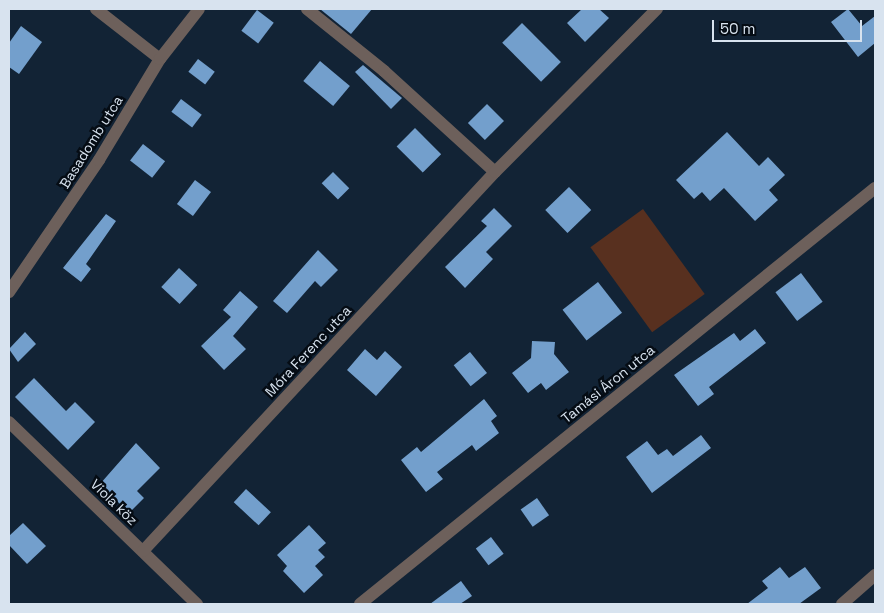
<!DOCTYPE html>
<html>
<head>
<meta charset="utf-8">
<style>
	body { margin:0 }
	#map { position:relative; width:884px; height:613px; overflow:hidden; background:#122335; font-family:"Space Grotesk",sans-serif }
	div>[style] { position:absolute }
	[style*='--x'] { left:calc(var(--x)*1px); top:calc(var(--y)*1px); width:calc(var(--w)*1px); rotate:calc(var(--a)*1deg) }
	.green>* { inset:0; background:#58301f; transform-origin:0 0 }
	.building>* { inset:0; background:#739fcc; transform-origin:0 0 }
	.minor>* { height:12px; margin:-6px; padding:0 6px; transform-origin:6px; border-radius:6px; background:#6d605b }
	span { translate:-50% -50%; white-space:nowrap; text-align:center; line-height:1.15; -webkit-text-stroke:5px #050c14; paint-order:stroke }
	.street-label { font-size:14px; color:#d8e3ef }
	.frame { position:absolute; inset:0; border:10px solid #d8e3ef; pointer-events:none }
	.scale { position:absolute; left:712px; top:20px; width:150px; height:22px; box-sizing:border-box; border:2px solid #d8e3ef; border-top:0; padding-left:6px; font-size:15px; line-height:18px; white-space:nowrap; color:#d8e3ef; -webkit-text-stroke:4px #050c14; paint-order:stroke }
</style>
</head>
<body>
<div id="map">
	<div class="green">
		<i style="left:643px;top:209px;width:105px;height:65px;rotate:54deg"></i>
	</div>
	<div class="building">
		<i style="clip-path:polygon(320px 9px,372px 9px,351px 34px)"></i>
		<i style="clip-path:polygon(582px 9px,599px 9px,609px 18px,585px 42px,567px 23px)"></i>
		<i style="clip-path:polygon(848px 9px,862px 26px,875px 16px,875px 43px,858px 57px,831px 22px)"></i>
		<i style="left:257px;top:10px;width:21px;height:26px;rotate:37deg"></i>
		<i style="left:522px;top:23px;width:55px;height:28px;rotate:45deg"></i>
		<i style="clip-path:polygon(21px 26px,42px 42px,19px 74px,9px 67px,9px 43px)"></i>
		<i style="left:198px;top:59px;width:21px;height:16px;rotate:37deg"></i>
		<i style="left:320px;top:61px;width:39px;height:26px;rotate:40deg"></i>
		<i style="clip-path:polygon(363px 65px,402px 98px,391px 109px,355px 72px)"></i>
		<i style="left:181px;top:99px;width:26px;height:16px;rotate:37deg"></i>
		<i style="left:487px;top:104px;width:24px;height:27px;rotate:45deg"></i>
		<i style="left:415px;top:128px;width:37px;height:26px;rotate:45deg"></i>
		<i style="clip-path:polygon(727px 132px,759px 166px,768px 157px,785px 175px,769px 190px,778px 200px,755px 221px,724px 188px,710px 201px,702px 192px,694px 199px,676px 180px)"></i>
		<i style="left:143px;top:144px;width:28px;height:21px;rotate:38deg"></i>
		<i style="left:333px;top:172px;width:23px;height:16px;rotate:45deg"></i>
		<i style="left:195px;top:180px;width:20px;height:30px;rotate:37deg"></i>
		<i style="left:569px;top:187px;width:32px;height:33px;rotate:46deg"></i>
		<i style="clip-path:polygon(494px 208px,512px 226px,486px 252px,493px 259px,465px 288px,445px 267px,487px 226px,481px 221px)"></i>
		<i style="clip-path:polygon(106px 214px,116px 221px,86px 264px,91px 269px,81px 282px,63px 268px)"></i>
		<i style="clip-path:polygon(318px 250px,338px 270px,321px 287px,315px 281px,287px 313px,273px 301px)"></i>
		<i style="left:179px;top:268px;width:25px;height:26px;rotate:43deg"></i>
		<i style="left:801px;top:273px;width:36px;height:32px;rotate:53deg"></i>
		<i style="left:598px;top:282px;width:39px;height:45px;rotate:52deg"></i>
		<i style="clip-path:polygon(240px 291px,258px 307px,233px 336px,246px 349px,224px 370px,201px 346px,231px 317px,223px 310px)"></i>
		<i style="clip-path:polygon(755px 329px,766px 343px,709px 387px,714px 394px,698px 406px,674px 375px,734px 333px,740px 341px)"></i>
		<i style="clip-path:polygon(25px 332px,36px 344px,18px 362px,9px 349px)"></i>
		<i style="clip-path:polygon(532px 341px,555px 342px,554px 354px,569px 372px,546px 390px,541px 383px,528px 393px,512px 373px,531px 358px)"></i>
		<i style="clip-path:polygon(365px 349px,377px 360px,385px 351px,402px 367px,376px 396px,347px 370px)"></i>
		<i style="left:470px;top:352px;width:27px;height:21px;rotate:51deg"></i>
		<i style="clip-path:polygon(34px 378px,66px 411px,75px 402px,95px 422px,68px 450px,15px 397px)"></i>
		<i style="clip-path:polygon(484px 399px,497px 416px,491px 421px,499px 433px,476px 451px,472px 445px,437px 472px,443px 479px,426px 492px,401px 460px,417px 447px,421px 452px)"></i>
		<i style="clip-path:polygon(701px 435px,711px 448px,652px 493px,626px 457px,647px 441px,658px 455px,667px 449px,673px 456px)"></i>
		<i style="clip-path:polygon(136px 443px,160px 468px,137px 491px,144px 498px,129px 513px,100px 484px)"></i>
		<i style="left:246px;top:489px;width:34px;height:18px;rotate:43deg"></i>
		<i style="left:537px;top:498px;width:21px;height:20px;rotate:55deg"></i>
		<i style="clip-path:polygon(23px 523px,46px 546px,27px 564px,9px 545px,9px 536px)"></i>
		<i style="clip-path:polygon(309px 525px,326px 543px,318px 550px,325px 557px,315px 566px,323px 575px,304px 593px,283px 571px,287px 566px,277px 555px)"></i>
		<i style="left:491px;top:537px;width:21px;height:19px;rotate:53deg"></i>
		<i style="clip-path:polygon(780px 567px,789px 578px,805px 567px,821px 588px,799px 604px,747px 604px,768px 588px,762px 581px)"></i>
		<i style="clip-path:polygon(461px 581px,472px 596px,460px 604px,430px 604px)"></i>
	</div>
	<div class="minor">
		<i style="--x:96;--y:9;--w:81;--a:38"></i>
		<i style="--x:307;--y:9;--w:99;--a:38.8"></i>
		<i style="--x:384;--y:71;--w:150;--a:42.3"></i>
		<i style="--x:9;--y:292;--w:160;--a:-55.7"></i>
		<i style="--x:99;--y:160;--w:118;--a:-58.9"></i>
		<i style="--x:160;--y:59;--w:63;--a:-52"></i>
		<i style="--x:9;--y:422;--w:262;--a:44.1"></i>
		<i style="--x:143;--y:551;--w:517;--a:-47.12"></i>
		<i style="--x:495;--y:172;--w:230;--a:-45.2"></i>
		<i style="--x:360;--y:604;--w:662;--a:-38.93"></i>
		<i style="--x:842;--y:604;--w:44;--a:-41.3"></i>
	</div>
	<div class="street-label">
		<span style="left:91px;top:142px;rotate:-58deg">Basadomb utca</span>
		<span style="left:308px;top:351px;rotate:-47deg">Móra Ferenc utca</span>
		<span style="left:608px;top:384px;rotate:-39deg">Tamási Áron utca</span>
		<span style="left:114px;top:502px;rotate:44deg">Viola köz</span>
	</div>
	<div class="frame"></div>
	<div class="scale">50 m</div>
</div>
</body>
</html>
